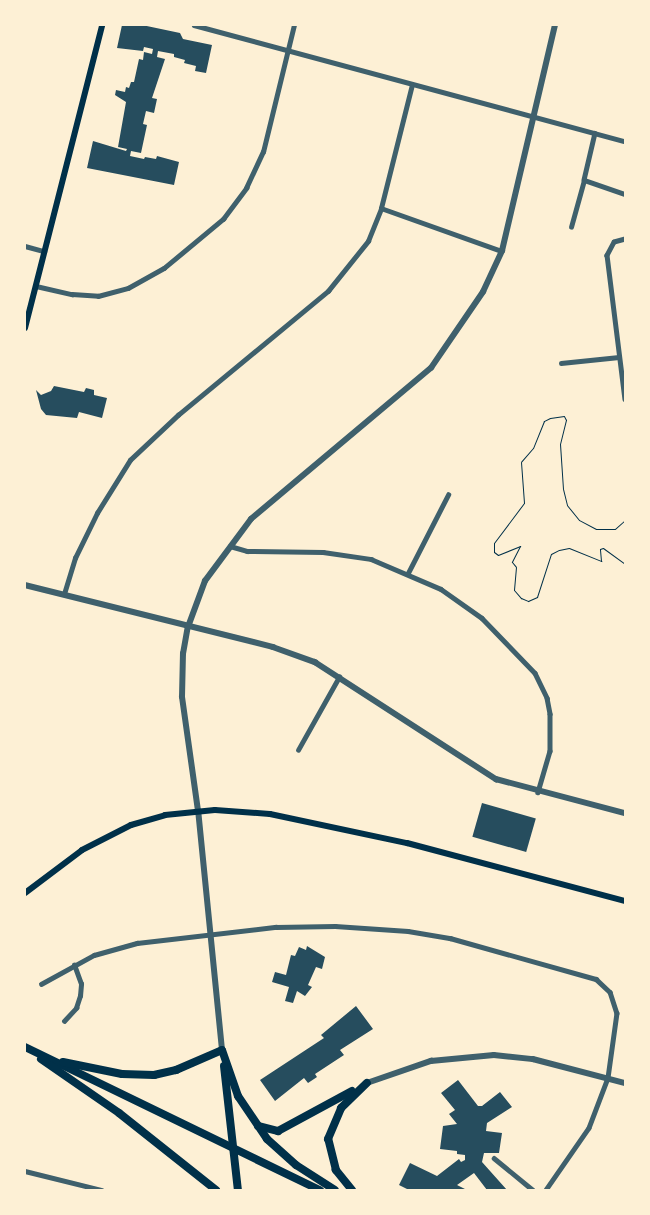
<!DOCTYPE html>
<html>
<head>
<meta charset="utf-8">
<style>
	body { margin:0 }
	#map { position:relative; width:650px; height:1215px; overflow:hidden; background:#fdf0d5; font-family:Quicksand,sans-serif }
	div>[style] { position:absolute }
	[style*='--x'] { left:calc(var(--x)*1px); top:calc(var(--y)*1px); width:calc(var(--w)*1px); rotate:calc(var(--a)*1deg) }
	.building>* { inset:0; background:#264d5e; transform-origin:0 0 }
	.path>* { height:1px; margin:-0.5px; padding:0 0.5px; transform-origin:0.5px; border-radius:0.5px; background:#003049 }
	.minor>* { height:4.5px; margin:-2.25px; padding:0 2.25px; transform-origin:2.25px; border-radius:2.25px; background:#3f606c }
	.tertiary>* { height:5.5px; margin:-2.75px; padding:0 2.75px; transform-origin:2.75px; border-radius:2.75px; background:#3f606c }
	.secondary>* { height:6px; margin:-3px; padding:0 3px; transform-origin:3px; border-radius:3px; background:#003049 }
	.primary>* { height:8px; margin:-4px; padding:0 4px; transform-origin:4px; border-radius:4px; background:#003049 }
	span { translate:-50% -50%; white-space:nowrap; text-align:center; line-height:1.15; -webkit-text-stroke:5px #fdf0d5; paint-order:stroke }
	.frame { position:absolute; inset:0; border:26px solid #fdf0d5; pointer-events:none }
</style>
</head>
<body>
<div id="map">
	<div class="building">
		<i style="clip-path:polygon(122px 25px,142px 25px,180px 33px,183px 39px,212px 45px,206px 73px,195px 71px,196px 66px,184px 63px,185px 60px,174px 57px,174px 54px,158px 51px,157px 57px,165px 59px,152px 98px,157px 99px,154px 113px,146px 111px,143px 124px,147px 125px,141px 153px,131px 151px,130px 156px,144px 159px,145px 157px,156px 159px,157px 156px,179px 162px,174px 185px,87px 168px,93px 141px,126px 151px,127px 149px,118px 147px,126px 102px,115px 95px,116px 90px,125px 92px,126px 87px,129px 88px,131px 82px,134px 82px,139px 59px,143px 60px,144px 52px,152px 54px,153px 49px,144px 47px,143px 51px,117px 48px)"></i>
		<i style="clip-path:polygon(54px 386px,84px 392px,86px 388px,94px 390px,94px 395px,107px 398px,102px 418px,79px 412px,77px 418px,46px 415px,41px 409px,36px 390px,41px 395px,51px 391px)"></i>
		<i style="left:482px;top:803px;width:56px;height:35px;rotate:16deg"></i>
		<i style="clip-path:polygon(307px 946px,325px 957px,322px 969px,316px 967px,308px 985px,312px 987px,305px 996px,297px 991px,293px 1003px,285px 1001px,289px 987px,272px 982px,275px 972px,286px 975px,291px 955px,295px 956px,299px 947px,306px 950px)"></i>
		<i style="clip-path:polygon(356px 1006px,373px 1029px,340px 1050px,344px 1055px,315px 1074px,317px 1077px,308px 1083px,304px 1078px,275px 1101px,260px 1080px,324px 1038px,321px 1035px)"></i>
		<i style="clip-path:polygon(458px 1080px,478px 1106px,482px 1106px,500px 1092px,512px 1107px,487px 1123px,486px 1131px,502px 1133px,499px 1153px,484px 1153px,482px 1162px,507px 1190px,487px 1190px,474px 1173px,457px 1185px,467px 1190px,409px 1190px,399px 1185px,410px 1163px,437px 1176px,459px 1159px,461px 1162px,465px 1160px,465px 1155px,457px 1154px,457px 1151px,440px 1149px,443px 1126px,457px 1124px,449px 1114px,455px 1110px,441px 1093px)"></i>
	</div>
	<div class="path">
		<i style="--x:625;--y:520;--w:13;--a:138"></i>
		<i style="--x:615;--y:529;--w:19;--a:180"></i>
		<i style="--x:596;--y:529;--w:19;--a:-152"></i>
		<i style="--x:579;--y:520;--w:19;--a:-129"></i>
		<i style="--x:567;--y:505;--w:16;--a:-104"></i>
		<i style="--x:563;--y:489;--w:45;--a:-93.8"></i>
		<i style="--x:560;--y:444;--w:25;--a:-76"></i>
		<i style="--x:566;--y:420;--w:4;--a:-117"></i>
		<i style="--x:564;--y:416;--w:14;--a:172"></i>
		<i style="--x:550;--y:418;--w:7;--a:153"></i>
		<i style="--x:544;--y:421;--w:29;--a:112"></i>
		<i style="--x:533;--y:448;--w:18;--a:131"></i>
		<i style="--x:521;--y:462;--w:41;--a:85.8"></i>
		<i style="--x:524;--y:503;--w:50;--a:126.9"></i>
		<i style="--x:494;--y:543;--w:9;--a:90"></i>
		<i style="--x:494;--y:552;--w:5;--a:37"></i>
		<i style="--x:498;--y:555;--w:24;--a:-22"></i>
		<i style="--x:520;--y:546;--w:18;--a:117"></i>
		<i style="--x:512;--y:562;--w:6;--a:51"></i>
		<i style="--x:516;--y:567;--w:23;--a:95"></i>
		<i style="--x:514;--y:590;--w:11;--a:49"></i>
		<i style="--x:521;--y:598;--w:8;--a:23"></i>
		<i style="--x:528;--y:601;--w:10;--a:-24"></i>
		<i style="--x:537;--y:597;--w:45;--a:-72"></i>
		<i style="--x:551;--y:554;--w:9;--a:-27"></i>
		<i style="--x:559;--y:550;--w:10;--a:-11"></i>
		<i style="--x:569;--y:548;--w:35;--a:22"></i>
		<i style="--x:601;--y:561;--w:12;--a:-95"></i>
		<i style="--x:600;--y:549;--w:3;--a:-18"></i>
		<i style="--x:603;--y:548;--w:27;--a:36"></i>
	</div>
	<div class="minor">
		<i style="--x:194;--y:25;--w:446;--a:15.1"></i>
		<i style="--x:595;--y:133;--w:48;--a:103.2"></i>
		<i style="--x:584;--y:180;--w:43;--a:18.9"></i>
		<i style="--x:381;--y:208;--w:128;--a:19.6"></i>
		<i style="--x:571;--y:227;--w:49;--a:-74.5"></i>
		<i style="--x:625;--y:239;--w:11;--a:165"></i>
		<i style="--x:614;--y:242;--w:15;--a:118"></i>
		<i style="--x:607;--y:255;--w:145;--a:82.9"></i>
		<i style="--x:25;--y:246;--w:20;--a:15"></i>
		<i style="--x:36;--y:286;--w:37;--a:13"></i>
		<i style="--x:72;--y:294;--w:26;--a:4"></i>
		<i style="--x:98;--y:296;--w:31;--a:-15"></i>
		<i style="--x:128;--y:288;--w:41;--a:-29.1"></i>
		<i style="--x:164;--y:268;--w:77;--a:-39.7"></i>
		<i style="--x:223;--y:219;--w:39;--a:-53"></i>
		<i style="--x:246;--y:188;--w:40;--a:-65"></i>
		<i style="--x:263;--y:152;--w:131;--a:-76.3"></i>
		<i style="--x:561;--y:363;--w:58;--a:-5.9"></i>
		<i style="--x:230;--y:546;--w:18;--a:16"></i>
		<i style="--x:247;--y:551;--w:76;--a:0.8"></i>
		<i style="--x:323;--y:552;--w:49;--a:8.3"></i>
		<i style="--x:371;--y:559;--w:76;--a:23.2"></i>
		<i style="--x:441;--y:589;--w:50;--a:35.3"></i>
		<i style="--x:482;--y:618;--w:76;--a:46.1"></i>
		<i style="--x:535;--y:673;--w:28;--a:64"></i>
		<i style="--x:547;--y:698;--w:16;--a:79"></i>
		<i style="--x:550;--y:714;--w:37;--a:90"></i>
		<i style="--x:550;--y:751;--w:43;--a:106.3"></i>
		<i style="--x:408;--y:573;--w:88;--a:-62.9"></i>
		<i style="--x:64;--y:594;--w:38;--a:-73"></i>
		<i style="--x:75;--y:558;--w:50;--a:-63.9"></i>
		<i style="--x:97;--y:513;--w:62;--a:-58.1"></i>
		<i style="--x:130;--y:460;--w:66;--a:-43.2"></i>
		<i style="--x:178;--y:415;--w:195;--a:-39.6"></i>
		<i style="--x:328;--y:291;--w:64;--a:-51.3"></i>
		<i style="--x:368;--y:241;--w:35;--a:-68"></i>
		<i style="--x:381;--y:208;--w:127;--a:-75.9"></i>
		<i style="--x:298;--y:750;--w:84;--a:-60.7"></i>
		<i style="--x:41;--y:984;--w:60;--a:-28.7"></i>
		<i style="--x:94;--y:955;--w:45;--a:-15.6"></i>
		<i style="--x:137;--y:943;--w:140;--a:-6.6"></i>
		<i style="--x:276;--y:927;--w:59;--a:-1"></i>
		<i style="--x:335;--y:926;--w:73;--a:3.9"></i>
		<i style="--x:408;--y:931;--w:43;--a:9.5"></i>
		<i style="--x:450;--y:938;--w:152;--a:15.7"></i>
		<i style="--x:596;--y:979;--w:19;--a:43"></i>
		<i style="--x:610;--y:992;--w:22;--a:72"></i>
		<i style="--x:617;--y:1013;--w:66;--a:97.9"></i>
		<i style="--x:608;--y:1078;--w:53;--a:110.8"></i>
		<i style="--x:589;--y:1128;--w:75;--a:124.7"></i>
		<i style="--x:64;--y:1021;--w:18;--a:-47"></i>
		<i style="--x:76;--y:1008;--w:13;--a:-72"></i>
		<i style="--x:80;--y:996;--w:12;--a:-85"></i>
		<i style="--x:81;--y:984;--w:20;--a:-110"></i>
		<i style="--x:494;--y:1158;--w:50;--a:39.4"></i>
		<i style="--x:25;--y:1171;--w:79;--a:13.9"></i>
	</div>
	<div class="tertiary">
		<i style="--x:25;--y:585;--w:256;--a:14"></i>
		<i style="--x:273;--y:647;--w:45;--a:19.7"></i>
		<i style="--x:315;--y:662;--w:216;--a:32.9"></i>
		<i style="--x:496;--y:779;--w:133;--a:14.8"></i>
		<i style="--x:222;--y:1050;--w:240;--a:-95.7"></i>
		<i style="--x:198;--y:811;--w:115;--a:-98"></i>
		<i style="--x:182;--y:697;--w:43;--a:-88.7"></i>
		<i style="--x:183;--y:654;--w:27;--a:-80"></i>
		<i style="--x:188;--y:627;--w:49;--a:-69.7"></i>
		<i style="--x:205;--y:581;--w:77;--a:-53.4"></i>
		<i style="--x:251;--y:519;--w:235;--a:-40"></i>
		<i style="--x:431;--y:368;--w:92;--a:-55.6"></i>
		<i style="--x:483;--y:292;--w:45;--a:-65.1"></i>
		<i style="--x:502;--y:251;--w:232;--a:-76.8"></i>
		<i style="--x:367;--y:1083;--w:68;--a:-19"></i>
		<i style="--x:431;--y:1061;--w:63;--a:-5.4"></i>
		<i style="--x:494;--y:1055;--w:39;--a:6"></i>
		<i style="--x:533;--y:1059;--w:95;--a:14.6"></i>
	</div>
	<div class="secondary">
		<i style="--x:25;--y:328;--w:313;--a:-75.7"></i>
		<i style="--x:25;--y:893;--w:71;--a:-37"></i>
		<i style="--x:82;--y:850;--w:55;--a:-27"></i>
		<i style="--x:131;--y:825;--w:35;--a:-16"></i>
		<i style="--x:165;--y:815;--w:50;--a:-5.7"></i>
		<i style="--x:215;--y:810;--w:55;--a:4.2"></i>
		<i style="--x:270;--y:814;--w:140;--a:12"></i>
		<i style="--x:407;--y:843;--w:226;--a:14.9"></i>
	</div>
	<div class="primary">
		<i style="--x:25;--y:1047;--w:328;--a:25.9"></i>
		<i style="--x:222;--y:1050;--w:49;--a:70.8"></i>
		<i style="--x:238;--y:1096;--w:52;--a:56"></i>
		<i style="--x:267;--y:1139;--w:39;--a:42"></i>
		<i style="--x:296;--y:1165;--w:46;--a:32.7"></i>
		<i style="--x:41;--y:1059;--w:95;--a:34.7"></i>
		<i style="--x:119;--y:1113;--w:124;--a:38.4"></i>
		<i style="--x:63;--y:1062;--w:60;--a:11.5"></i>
		<i style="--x:122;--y:1074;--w:32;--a:2"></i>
		<i style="--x:154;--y:1075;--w:23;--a:-13"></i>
		<i style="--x:176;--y:1070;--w:50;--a:-23.5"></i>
		<i style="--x:224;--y:1066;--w:125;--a:83.6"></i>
		<i style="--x:258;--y:1126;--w:21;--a:14"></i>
		<i style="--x:278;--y:1131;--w:84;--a:-28.4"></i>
		<i style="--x:352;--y:1190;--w:26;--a:-129"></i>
		<i style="--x:336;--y:1170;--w:32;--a:-104"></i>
		<i style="--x:328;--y:1139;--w:34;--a:-67"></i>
		<i style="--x:341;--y:1108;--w:36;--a:-44"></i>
	</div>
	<div class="frame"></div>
</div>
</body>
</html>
